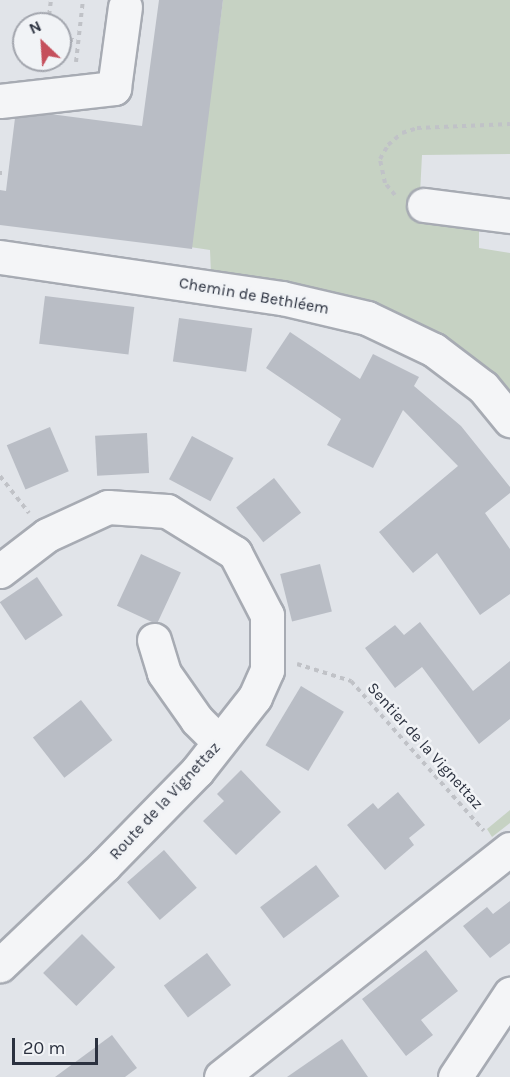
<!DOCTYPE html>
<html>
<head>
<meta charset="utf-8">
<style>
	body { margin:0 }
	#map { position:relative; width:510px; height:1077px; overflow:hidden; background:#e1e4e9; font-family:Karla,sans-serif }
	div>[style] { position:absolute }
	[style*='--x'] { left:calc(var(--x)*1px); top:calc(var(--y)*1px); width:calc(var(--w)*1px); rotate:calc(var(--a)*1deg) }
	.green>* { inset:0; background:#c6d2c3 }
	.building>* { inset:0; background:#b9bdc5; transform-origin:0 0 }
	.path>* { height:4px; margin-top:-2px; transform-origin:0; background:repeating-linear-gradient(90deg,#c0c2c7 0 4.5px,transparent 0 9px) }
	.roads { filter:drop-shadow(2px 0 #a7abb3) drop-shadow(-2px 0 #a7abb3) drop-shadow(0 2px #a7abb3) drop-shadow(0 -2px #a7abb3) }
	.minor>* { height:33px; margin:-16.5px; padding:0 16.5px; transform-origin:16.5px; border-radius:16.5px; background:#f4f5f7 }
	span { translate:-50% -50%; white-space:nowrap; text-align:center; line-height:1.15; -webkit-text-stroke:5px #f1f3f6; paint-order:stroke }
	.street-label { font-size:16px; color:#2b313f }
	.north { position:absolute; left:12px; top:12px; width:60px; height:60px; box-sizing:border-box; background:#f1f3f6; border:2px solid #a2a5ad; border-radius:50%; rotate:335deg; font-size:16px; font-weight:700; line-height:24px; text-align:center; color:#2b313f }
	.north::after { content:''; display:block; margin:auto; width:21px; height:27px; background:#c54f5c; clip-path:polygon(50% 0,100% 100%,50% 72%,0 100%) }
	.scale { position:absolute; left:12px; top:1038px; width:86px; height:27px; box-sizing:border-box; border:3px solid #2b313f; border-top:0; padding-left:8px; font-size:18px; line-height:21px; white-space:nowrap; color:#2b313f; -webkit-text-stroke:4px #f1f3f6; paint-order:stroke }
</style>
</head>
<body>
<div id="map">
	<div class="green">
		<i style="clip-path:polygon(223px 0,510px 0,510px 154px,422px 155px,420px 194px,479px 219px,479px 248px,510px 253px,510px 403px,464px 356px,402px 316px,350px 296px,211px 274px,210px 250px,190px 247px)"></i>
		<i style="clip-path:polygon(510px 810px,510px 823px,492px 837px,487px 829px)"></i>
	</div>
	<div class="building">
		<i style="clip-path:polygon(159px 0,223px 0,192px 249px,0 225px,0 190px,6px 191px,15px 118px,50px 114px,142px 126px)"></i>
		<i style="left:45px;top:296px;width:90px;height:48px;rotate:7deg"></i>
		<i style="left:179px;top:318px;width:74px;height:44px;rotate:8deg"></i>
		<i style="clip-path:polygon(290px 332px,360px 379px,373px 354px,419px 377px,414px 386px,461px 426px,510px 487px,510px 493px,485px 513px,510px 549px,510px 594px,480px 615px,437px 553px,413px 573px,379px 532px,458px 466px,403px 410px,373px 468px,327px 445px,341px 419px,266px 368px)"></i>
		<i style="left:50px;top:427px;width:48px;height:47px;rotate:67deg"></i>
		<i style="left:147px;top:433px;width:40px;height:52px;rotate:87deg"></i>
		<i style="left:192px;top:436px;width:47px;height:49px;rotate:28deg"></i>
		<i style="left:274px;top:478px;width:44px;height:48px;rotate:52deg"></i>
		<i style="left:141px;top:554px;width:44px;height:57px;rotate:25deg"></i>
		<i style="left:320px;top:564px;width:49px;height:41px;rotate:76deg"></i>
		<i style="left:37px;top:577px;width:46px;height:45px;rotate:56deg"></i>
		<i style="clip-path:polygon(420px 622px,473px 691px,510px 661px,510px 719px,479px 744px,422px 667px,395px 688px,365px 648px,395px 625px,404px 635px)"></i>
		<i style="left:301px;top:686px;width:50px;height:69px;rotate:31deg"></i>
		<i style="left:81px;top:700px;width:51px;height:61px;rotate:52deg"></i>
		<i style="clip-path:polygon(241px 770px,281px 812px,236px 855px,203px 821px,224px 801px,217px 794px)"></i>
		<i style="clip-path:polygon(398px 792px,425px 825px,409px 838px,414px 845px,385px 870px,347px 825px,373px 803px,378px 809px)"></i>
		<i style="left:164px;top:850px;width:50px;height:49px;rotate:49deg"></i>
		<i style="left:316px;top:865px;width:39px;height:70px;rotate:53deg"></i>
		<i style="clip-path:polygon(510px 901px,510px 943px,490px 958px,463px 926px,487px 907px,493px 914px)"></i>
		<i style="left:82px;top:934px;width:47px;height:55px;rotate:45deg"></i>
		<i style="clip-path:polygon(426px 950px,458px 991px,421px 1020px,433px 1035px,406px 1056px,362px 999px)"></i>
		<i style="left:207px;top:953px;width:40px;height:54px;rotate:53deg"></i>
		<i style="clip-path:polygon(112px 1035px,137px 1068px,125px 1077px,55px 1077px)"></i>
		<i style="clip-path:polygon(342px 1039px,368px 1077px,287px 1077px)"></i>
	</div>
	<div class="path">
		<i style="--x:48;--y:24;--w:24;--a:-83"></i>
		<i style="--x:60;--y:38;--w:18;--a:9"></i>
		<i style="--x:76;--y:62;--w:62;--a:-83.6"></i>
		<i style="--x:0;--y:171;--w:6;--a:90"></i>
		<i style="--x:395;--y:195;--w:16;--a:-130"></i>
		<i style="--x:385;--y:183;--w:25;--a:-102"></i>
		<i style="--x:380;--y:159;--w:16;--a:-60"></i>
		<i style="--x:388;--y:145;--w:18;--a:-41"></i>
		<i style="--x:402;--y:133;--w:16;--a:-18"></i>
		<i style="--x:417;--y:128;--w:93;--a:-2.5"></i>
		<i style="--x:0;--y:476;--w:47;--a:51.9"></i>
		<i style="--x:297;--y:664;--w:57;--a:17.5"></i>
		<i style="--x:351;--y:681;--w:200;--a:48.4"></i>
	</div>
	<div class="roads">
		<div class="minor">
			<i style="--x:0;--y:101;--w:115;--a:-6.5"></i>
			<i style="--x:114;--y:88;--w:82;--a:-82.3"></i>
			<i style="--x:424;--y:205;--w:87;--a:7.3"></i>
			<i style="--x:0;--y:257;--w:285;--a:8.3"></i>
			<i style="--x:282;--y:298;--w:87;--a:13.2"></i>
			<i style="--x:367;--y:318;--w:74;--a:25.5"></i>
			<i style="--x:434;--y:350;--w:61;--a:37.1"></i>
			<i style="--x:483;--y:387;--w:43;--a:50.7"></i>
			<i style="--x:0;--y:571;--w:59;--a:-37.5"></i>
			<i style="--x:47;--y:535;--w:67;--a:-24.7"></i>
			<i style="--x:108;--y:507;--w:59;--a:3.9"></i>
			<i style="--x:167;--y:511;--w:80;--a:31.7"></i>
			<i style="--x:235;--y:553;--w:70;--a:62.7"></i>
			<i style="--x:267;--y:615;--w:55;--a:90"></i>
			<i style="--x:267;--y:670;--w:30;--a:114"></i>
			<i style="--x:255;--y:697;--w:94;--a:128.1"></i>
			<i style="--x:197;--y:771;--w:133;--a:134.4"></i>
			<i style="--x:104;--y:866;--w:144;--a:136.4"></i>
			<i style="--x:154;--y:640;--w:34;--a:73"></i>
			<i style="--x:164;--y:673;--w:57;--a:54.9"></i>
			<i style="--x:197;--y:720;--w:31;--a:45"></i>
			<i style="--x:221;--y:1077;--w:368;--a:-38.3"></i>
			<i style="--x:455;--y:1077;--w:100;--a:-56.5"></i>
		</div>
	</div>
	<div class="street-label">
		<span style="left:254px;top:296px;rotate:10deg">Chemin de Bethléem</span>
		<span style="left:425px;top:746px;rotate:48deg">Sentier de la Vignettaz</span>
		<span style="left:165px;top:801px;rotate:-47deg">Route de la Vignettaz</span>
	</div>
	<div class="north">N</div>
	<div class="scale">20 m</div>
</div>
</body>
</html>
